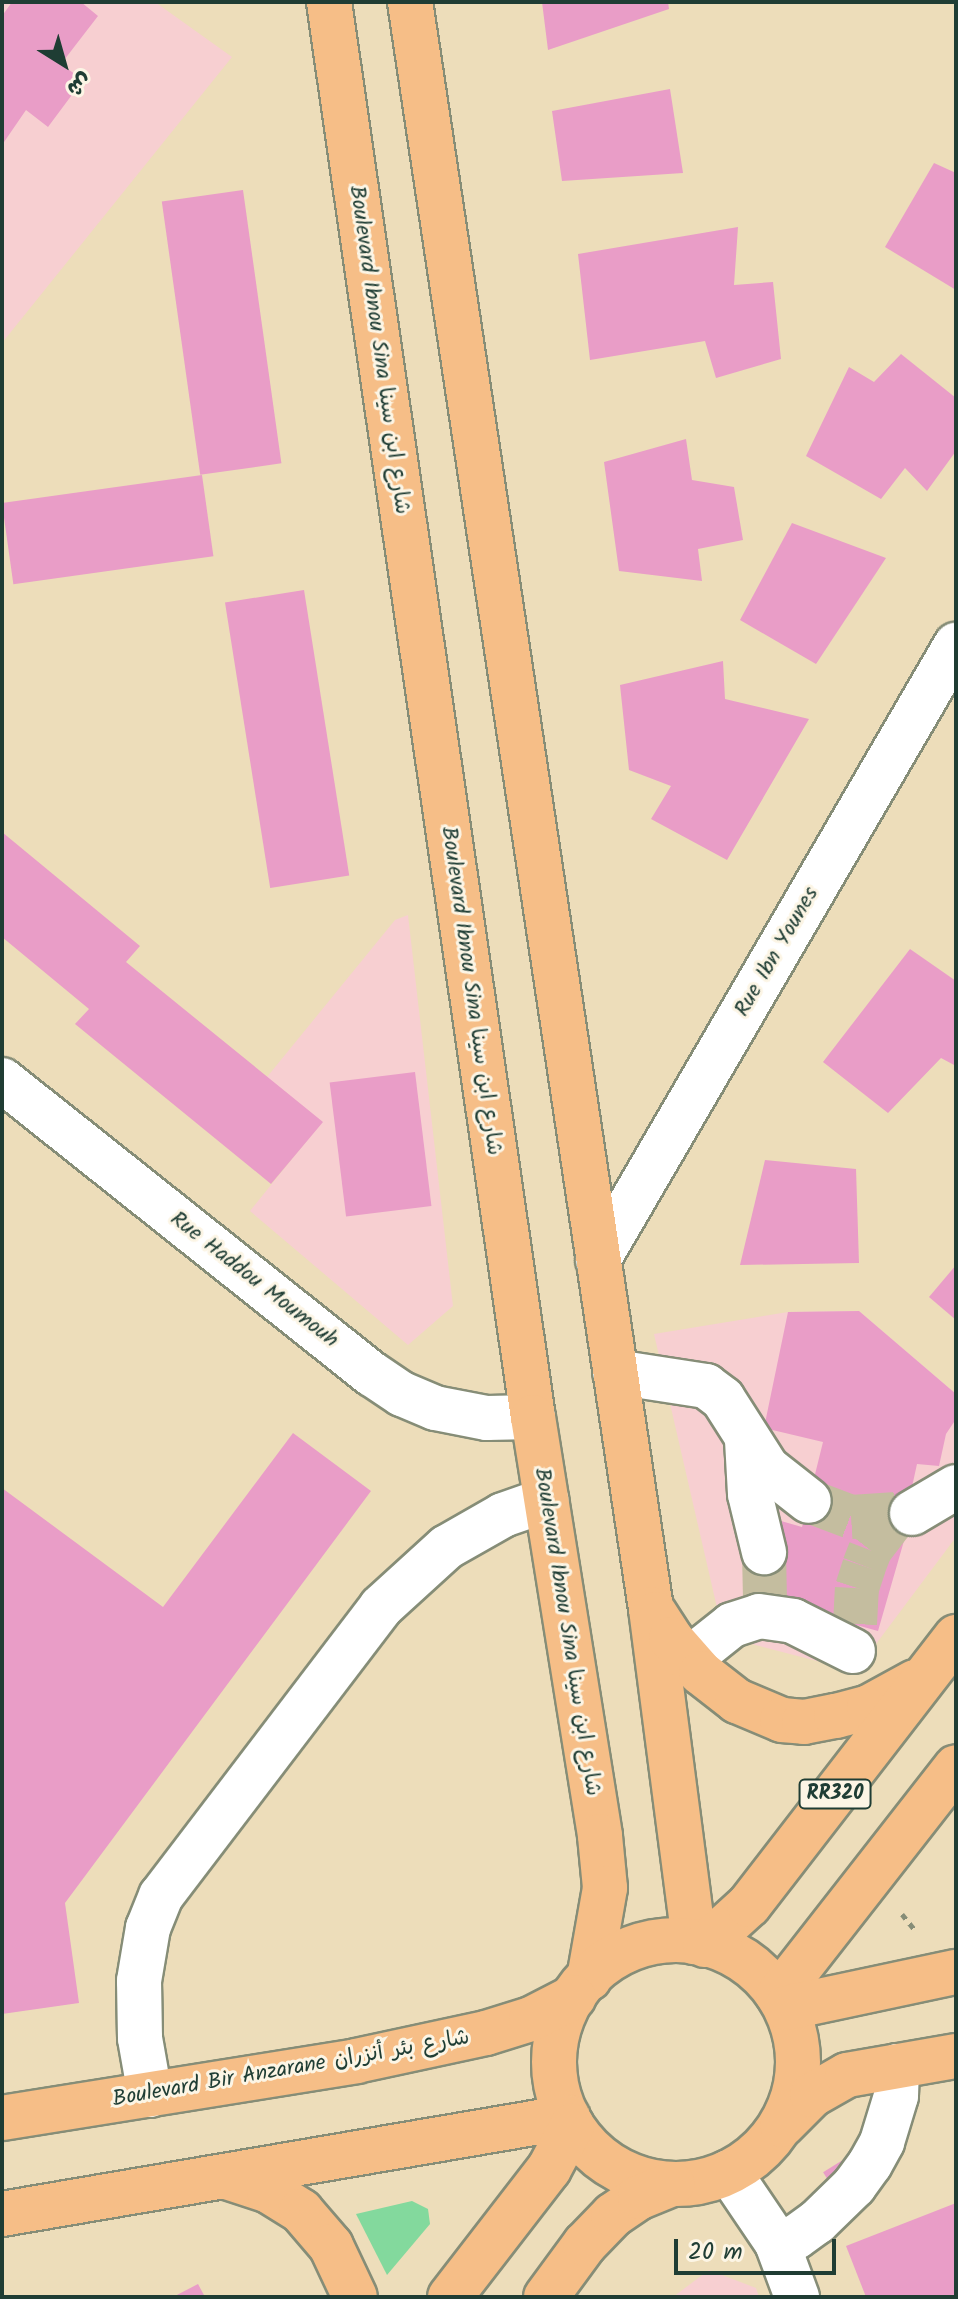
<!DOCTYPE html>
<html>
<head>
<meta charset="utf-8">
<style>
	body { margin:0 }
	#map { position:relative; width:958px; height:2299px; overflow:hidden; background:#edddba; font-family:Kalam,"Playpen Sans Arabic",sans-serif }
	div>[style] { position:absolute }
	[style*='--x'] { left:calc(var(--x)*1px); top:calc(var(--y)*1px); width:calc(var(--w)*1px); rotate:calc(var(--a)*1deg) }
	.built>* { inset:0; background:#f7cfd1 }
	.green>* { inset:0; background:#83d99d }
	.building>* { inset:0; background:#e99dc7; transform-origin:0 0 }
	.minor-tunnel>* { height:44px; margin-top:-22px; transform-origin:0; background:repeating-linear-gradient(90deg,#c4bd9f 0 44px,transparent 0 66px) }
	.path>* { height:5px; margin-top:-2.5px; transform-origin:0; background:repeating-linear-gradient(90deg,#868d77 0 6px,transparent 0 12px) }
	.roads { filter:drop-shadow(2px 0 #868d77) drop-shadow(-2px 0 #868d77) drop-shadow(0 2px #868d77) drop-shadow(0 -2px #868d77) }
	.minor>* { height:44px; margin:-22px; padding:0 22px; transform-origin:22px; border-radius:22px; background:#fff }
	.major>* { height:44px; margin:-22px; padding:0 22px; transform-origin:22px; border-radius:22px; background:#f6be87 }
	.major>.ring { margin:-22px; padding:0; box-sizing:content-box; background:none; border:44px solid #f6be87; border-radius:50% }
	span { translate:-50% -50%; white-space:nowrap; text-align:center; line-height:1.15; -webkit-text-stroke:6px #fcf5e5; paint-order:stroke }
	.shield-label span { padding:2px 6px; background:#fcf5e5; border:2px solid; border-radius:6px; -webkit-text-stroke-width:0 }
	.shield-label { font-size:20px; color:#1f3d34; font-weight:700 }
	.street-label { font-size:22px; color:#1f3d34 }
	.frame { position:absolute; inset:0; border:4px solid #1f3d34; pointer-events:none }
	.north { position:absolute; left:24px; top:24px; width:80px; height:80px; -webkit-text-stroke:6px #fcf5e5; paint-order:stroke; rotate:143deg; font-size:22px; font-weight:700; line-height:32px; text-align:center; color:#1f3d34 }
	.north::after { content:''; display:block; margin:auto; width:28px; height:36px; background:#1f3d34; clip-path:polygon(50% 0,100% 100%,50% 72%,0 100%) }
	.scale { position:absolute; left:674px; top:2239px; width:162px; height:36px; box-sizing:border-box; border:4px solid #1f3d34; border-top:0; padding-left:10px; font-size:24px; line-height:28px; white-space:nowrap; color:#1f3d34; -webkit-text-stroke:6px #fcf5e5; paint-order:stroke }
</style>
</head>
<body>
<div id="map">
	<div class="built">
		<i style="clip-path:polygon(2px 2px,155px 2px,232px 57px,2px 343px)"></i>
		<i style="clip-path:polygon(408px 915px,453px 1306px,408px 1345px,250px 1211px,322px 1122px,267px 1077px,395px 920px)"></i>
		<i style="clip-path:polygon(859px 1311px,956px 1394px,956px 1537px,870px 1652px,836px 1666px,748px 1643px,735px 1636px,718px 1612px,654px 1334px,788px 1312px)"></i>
		<i style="clip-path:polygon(709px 2270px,756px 2288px,759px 2297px,673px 2297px)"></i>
	</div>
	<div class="green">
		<i style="clip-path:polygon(412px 2201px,428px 2209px,430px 2224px,387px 2275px,356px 2214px)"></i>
	</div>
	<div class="building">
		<i style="clip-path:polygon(12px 2px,81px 2px,98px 16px,61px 64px,83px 80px,48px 127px,26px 110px,2px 145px,2px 16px)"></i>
		<i style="clip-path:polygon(542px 2px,668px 2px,669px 9px,548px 50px)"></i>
		<i style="clip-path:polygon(670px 89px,683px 173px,562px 181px,552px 111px)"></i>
		<i style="clip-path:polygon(934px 163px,956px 173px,956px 290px,885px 247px)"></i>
		<i style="left:243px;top:190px;width:276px;height:82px;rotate:82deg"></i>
		<i style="clip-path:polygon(738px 227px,734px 285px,773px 282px,781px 359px,716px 378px,705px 341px,590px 360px,578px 254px)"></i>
		<i style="clip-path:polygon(901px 354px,956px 398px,956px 451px,927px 491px,905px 468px,881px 499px,806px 456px,849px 367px,874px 382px)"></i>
		<i style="clip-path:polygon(686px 439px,692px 480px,734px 487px,743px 540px,698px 549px,702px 581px,619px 571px,604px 462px)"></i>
		<i style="left:202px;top:475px;width:82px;height:202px;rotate:82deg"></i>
		<i style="clip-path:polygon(792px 523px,886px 558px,816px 664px,740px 620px)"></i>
		<i style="left:304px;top:590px;width:289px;height:80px;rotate:81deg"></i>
		<i style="clip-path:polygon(723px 661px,725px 699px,809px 719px,727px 860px,651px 819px,671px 786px,629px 770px,620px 685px)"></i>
		<i style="clip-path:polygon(2px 832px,140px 946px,126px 962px,323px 1122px,271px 1184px,75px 1024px,89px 1009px,2px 937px)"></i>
		<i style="clip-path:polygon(910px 949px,956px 981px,956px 1066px,941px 1058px,888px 1113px,823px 1062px)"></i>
		<i style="left:415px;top:1072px;width:135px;height:86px;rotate:83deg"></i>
		<i style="clip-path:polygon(765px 1160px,856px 1169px,859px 1263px,740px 1265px)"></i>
		<i style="clip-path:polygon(956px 1265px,956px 1320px,929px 1297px)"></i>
		<i style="clip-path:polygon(859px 1311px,956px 1394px,956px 1419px,946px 1434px,939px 1466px,917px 1464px,910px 1496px,912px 1513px,878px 1631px,752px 1596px,774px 1519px,802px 1527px,823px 1442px,764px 1428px,788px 1312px)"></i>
		<i style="clip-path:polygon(293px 1433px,371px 1491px,65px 1903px,79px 2003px,2px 2014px,2px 1488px,163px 1607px)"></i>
		<i style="left:846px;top:2158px;width:22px;height:27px;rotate:58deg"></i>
		<i style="clip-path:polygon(956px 2203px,956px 2297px,866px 2297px,846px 2246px)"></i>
		<i style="clip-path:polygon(198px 2284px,205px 2297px,173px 2297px)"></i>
	</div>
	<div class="minor-tunnel">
		<i style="--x:809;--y:1501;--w:45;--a:20.9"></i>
		<i style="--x:851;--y:1517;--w:61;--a:-3.8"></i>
		<i style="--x:764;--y:1552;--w:48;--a:88.8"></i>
		<i style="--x:855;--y:1624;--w:36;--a:-87"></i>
		<i style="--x:857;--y:1588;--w:23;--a:-72"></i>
		<i style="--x:864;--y:1566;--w:17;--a:-69"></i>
		<i style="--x:870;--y:1550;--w:44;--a:-52.4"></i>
	</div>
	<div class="path">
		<i style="--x:902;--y:1914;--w:22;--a:51"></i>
	</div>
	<div class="roads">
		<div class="minor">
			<i style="--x:2;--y:1080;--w:473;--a:38.5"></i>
			<i style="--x:372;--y:1374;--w:36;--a:34"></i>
			<i style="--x:402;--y:1394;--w:36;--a:23"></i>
			<i style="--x:435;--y:1408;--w:53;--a:10.9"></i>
			<i style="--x:487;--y:1418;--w:46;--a:-1.2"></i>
			<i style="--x:598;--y:1260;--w:712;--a:-59.8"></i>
			<i style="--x:615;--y:1372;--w:92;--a:8.7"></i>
			<i style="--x:706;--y:1386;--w:21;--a:37"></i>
			<i style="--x:723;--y:1399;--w:82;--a:57.5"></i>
			<i style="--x:767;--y:1468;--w:53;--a:38.2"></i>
			<i style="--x:747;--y:1440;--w:54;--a:86.8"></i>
			<i style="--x:750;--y:1494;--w:60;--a:76.4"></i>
			<i style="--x:912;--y:1513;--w:51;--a:-30.6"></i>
			<i style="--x:688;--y:1660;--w:56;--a:-38.5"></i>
			<i style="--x:732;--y:1625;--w:28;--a:-18"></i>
			<i style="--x:759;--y:1616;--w:34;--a:8"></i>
			<i style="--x:793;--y:1621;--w:67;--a:26.6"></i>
			<i style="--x:150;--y:2095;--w:58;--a:-100"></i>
			<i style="--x:140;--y:2038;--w:57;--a:-91"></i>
			<i style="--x:139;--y:1981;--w:54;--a:-80.4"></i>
			<i style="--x:148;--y:1928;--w:35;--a:-68"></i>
			<i style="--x:161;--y:1896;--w:363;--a:-52.7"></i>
			<i style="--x:381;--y:1607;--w:89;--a:-42.3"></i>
			<i style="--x:447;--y:1547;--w:64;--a:-29.7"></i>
			<i style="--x:503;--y:1515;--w:46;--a:-19.2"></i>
			<i style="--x:729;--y:2172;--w:86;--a:55.9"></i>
			<i style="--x:777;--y:2243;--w:58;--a:69.7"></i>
			<i style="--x:777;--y:2243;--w:20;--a:-18"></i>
			<i style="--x:796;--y:2237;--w:26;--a:-36"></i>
			<i style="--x:817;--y:2222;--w:52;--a:-44.2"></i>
			<i style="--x:854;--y:2186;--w:27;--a:-54"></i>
			<i style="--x:870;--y:2164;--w:25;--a:-61"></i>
			<i style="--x:882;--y:2142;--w:48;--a:-73.1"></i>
			<i style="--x:896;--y:2096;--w:30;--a:-88"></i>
		</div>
		<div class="major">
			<i style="--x:329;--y:2;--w:1430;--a:81.8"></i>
			<i style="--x:533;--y:1417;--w:424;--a:80.9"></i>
			<i style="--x:600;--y:1836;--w:52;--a:84.5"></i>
			<i style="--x:605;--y:1888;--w:92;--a:100"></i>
			<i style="--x:410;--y:2;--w:1625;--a:81.47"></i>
			<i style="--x:651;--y:1609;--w:336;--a:82.6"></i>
			<i style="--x:655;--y:1614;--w:30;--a:57"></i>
			<i style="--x:671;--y:1639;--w:45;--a:48.6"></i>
			<i style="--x:701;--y:1673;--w:46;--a:37.9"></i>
			<i style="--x:737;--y:1701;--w:49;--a:22.9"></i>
			<i style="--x:782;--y:1720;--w:22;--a:5"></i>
			<i style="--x:804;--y:1722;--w:33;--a:-11"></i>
			<i style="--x:836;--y:1716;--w:34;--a:-15"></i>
			<i style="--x:869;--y:1707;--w:52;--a:-28.5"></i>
			<i class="ring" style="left:554px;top:1940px;width:200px;height:200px"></i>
			<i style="--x:705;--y:1945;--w:59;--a:-42.3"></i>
			<i style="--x:749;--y:1905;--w:339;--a:-52.3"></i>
			<i style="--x:778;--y:1995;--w:289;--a:-52"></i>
			<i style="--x:786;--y:2008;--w:174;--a:-12"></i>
			<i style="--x:2;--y:2118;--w:359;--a:-9.1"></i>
			<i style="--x:356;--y:2061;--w:133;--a:-12.2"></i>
			<i style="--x:486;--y:2033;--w:47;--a:-17.3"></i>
			<i style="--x:531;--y:2019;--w:48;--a:-27.1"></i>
			<i style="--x:782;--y:2125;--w:42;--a:-45"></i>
			<i style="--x:812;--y:2095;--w:40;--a:-29.7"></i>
			<i style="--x:847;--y:2075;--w:111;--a:-9.9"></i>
			<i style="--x:230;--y:2178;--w:41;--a:18.4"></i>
			<i style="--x:269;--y:2191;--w:38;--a:32"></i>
			<i style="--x:301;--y:2211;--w:46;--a:49.4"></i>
			<i style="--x:331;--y:2246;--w:56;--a:64.8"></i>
			<i style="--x:2;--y:2214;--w:574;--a:-9.72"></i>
			<i style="--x:450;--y:2297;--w:162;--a:-52.3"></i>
			<i style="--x:549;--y:2169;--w:49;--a:-61.9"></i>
			<i style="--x:546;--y:2297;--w:66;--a:-53.7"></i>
			<i style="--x:585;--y:2244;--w:40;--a:-46"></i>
			<i style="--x:613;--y:2215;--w:32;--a:-34"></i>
			<i style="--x:640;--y:2197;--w:35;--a:-22"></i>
		</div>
	</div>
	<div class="shield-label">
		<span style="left:835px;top:1794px">RR320</span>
	</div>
	<div class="street-label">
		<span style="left:379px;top:350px;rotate:82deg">Boulevard Ibnou Sina شارع ابن سينا</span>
		<span style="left:777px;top:952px;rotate:-60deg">Rue Ibn Younes</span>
		<span style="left:471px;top:991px;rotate:82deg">Boulevard Ibnou Sina شارع ابن سينا</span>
		<span style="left:254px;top:1280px;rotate:38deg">Rue Haddou Moumouh</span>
		<span style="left:567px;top:1632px;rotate:81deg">Boulevard Ibnou Sina شارع ابن سينا</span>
		<span style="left:291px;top:2069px;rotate:-10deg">Boulevard Bir Anzarane شارع بئر أنزران</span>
	</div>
	<div class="frame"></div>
	<div class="north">ش</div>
	<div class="scale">20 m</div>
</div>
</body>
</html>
